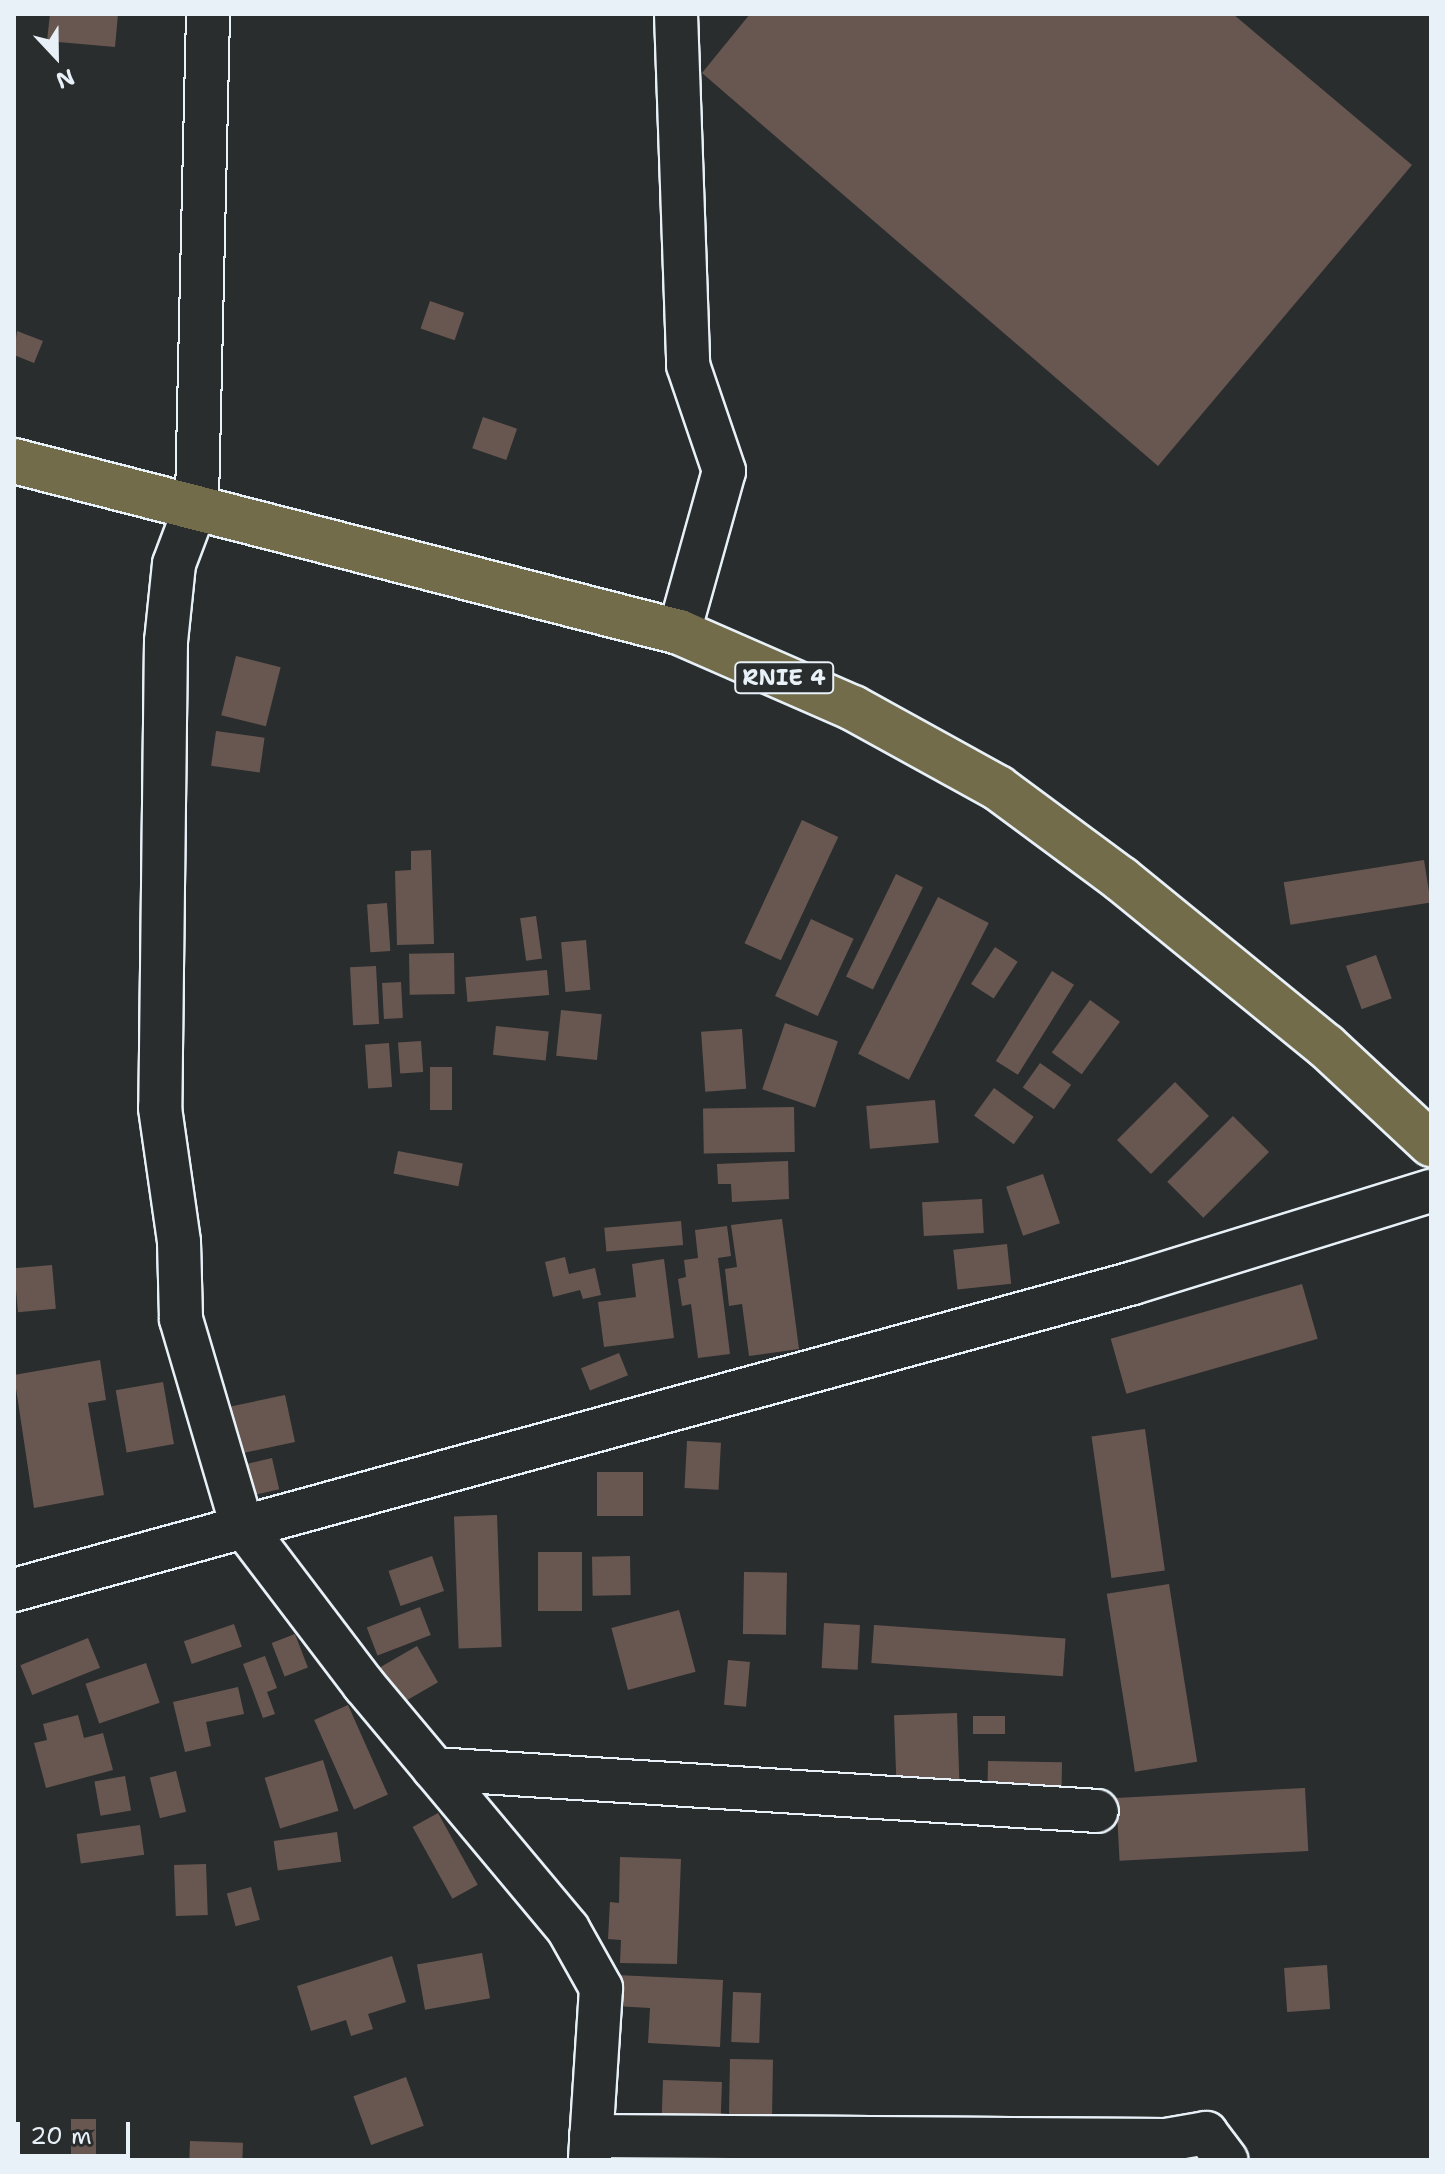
<!DOCTYPE html>
<html>
<head>
<meta charset="utf-8">
<style>
	body { margin:0 }
	#map { position:relative; width:1445px; height:2174px; overflow:hidden; background:#2a2d2e; font-family:"Shantell Sans",sans-serif }
	div>[style] { position:absolute }
	[style*='--x'] { left:calc(var(--x)*1px); top:calc(var(--y)*1px); width:calc(var(--w)*1px); rotate:calc(var(--a)*1deg) }
	.building>* { inset:0; background:#685751; transform-origin:0 0 }
	.roads { filter:drop-shadow(2px 0 #e8f1f8) drop-shadow(-2px 0 #e8f1f8) drop-shadow(0 2px #e8f1f8) drop-shadow(0 -2px #e8f1f8) }
	.street>* { height:42px; margin:-21px; padding:0 21px; transform-origin:21px; border-radius:21px; background:#2a2d2e }
	.primary>* { height:44px; margin:-22px; padding:0 22px; transform-origin:22px; border-radius:22px; background:#736c4b }
	span { translate:-50% -50%; white-space:nowrap; text-align:center; line-height:1.15; -webkit-text-stroke:6px #2a2d2e; paint-order:stroke }
	.shield-label span { padding:2px 6px; background:#2a2d2e; border:2px solid; border-radius:6px; -webkit-text-stroke-width:0 }
	.shield-label { font-size:22px; color:#e8f1f8; font-weight:700 }
	.frame { position:absolute; inset:0; border:16px solid #e8f1f8; pointer-events:none }
	.north { position:absolute; left:16px; top:16px; width:80px; height:80px; -webkit-text-stroke:6px #2a2d2e; paint-order:stroke; rotate:158deg; font-size:22px; font-weight:700; line-height:32px; text-align:center; color:#e8f1f8 }
	.north::after { content:''; display:block; margin:auto; width:28px; height:36px; background:#e8f1f8; clip-path:polygon(50% 0,100% 100%,50% 72%,0 100%) }
	.scale { position:absolute; left:16px; top:2122px; width:114px; height:36px; box-sizing:border-box; border:4px solid #e8f1f8; border-top:0; padding-left:10px; font-size:24px; line-height:28px; white-space:nowrap; color:#e8f1f8; -webkit-text-stroke:6px #2a2d2e; paint-order:stroke }
</style>
</head>
<body>
<div id="map">
	<div class="building">
		<i style="clip-path:polygon(50px 14px,118px 14px,115px 47px,47px 41px)"></i>
		<i style="clip-path:polygon(750px 14px,1233px 14px,1412px 165px,1158px 466px,702px 73px)"></i>
		<i style="left:430px;top:301px;width:36px;height:29px;rotate:19deg"></i>
		<i style="clip-path:polygon(17px 331px,43px 341px,34px 363px,14px 355px)"></i>
		<i style="left:483px;top:417px;width:36px;height:33px;rotate:19deg"></i>
		<i style="left:236px;top:656px;width:46px;height:61px;rotate:14deg"></i>
		<i style="left:216px;top:731px;width:49px;height:35px;rotate:8deg"></i>
		<i style="left:802px;top:820px;width:40px;height:136px;rotate:25deg"></i>
		<i style="clip-path:polygon(431px 850px,434px 944px,397px 945px,395px 871px,411px 870px,411px 851px)"></i>
		<i style="left:1424px;top:860px;width:43px;height:142px;rotate:81deg"></i>
		<i style="left:896px;top:874px;width:30px;height:114px;rotate:26deg"></i>
		<i style="left:938px;top:897px;width:57px;height:176px;rotate:27deg"></i>
		<i style="left:387px;top:903px;width:48px;height:20px;rotate:86deg"></i>
		<i style="left:536px;top:916px;width:43px;height:16px;rotate:82deg"></i>
		<i style="left:811px;top:919px;width:47px;height:85px;rotate:25deg"></i>
		<i style="left:586px;top:940px;width:50px;height:25px;rotate:85deg"></i>
		<i style="left:995px;top:947px;width:27px;height:44px;rotate:33deg"></i>
		<i style="left:454px;top:953px;width:41px;height:45px;rotate:89deg"></i>
		<i style="left:1376px;top:955px;width:46px;height:32px;rotate:70deg"></i>
		<i style="left:376px;top:966px;width:58px;height:26px;rotate:87deg"></i>
		<i style="left:547px;top:970px;width:25px;height:82px;rotate:85deg"></i>
		<i style="left:1052px;top:971px;width:26px;height:106px;rotate:32deg"></i>
		<i style="left:401px;top:982px;width:36px;height:19px;rotate:87deg"></i>
		<i style="left:1090px;top:1000px;width:37px;height:65px;rotate:36deg"></i>
		<i style="left:561px;top:1010px;width:41px;height:46px;rotate:6deg"></i>
		<i style="left:785px;top:1023px;width:56px;height:70px;rotate:19deg"></i>
		<i style="left:496px;top:1026px;width:53px;height:29px;rotate:6deg"></i>
		<i style="left:742px;top:1029px;width:60px;height:41px;rotate:86deg"></i>
		<i style="left:421px;top:1041px;width:31px;height:23px;rotate:86deg"></i>
		<i style="left:389px;top:1043px;width:44px;height:24px;rotate:86deg"></i>
		<i style="left:1040px;top:1063px;width:38px;height:30px;rotate:35deg"></i>
		<i style="left:430px;top:1067px;width:22px;height:43px"></i>
		<i style="left:1175px;top:1082px;width:48px;height:82px;rotate:45deg"></i>
		<i style="left:994px;top:1088px;width:49px;height:34px;rotate:36deg"></i>
		<i style="left:935px;top:1100px;width:43px;height:69px;rotate:85deg"></i>
		<i style="left:794px;top:1107px;width:45px;height:91px;rotate:89deg"></i>
		<i style="left:1233px;top:1116px;width:51px;height:93px;rotate:45deg"></i>
		<i style="left:398px;top:1151px;width:66px;height:23px;rotate:11deg"></i>
		<i style="clip-path:polygon(788px 1161px,789px 1199px,732px 1202px,731px 1184px,718px 1184px,717px 1164px)"></i>
		<i style="left:1043px;top:1174px;width:52px;height:39px;rotate:71deg"></i>
		<i style="left:982px;top:1199px;width:34px;height:60px;rotate:87deg"></i>
		<i style="clip-path:polygon(782px 1219px,799px 1349px,749px 1356px,742px 1304px,729px 1306px,725px 1269px,737px 1267px,731px 1225px)"></i>
		<i style="left:681px;top:1221px;width:24px;height:77px;rotate:85deg"></i>
		<i style="clip-path:polygon(727px 1226px,731px 1256px,718px 1258px,730px 1354px,698px 1358px,691px 1304px,682px 1306px,678px 1279px,686px 1277px,684px 1260px,698px 1258px,695px 1230px)"></i>
		<i style="left:1007px;top:1244px;width:40px;height:54px;rotate:84deg"></i>
		<i style="clip-path:polygon(565px 1257px,569px 1274px,595px 1268px,601px 1295px,583px 1299px,580px 1290px,553px 1297px,545px 1262px)"></i>
		<i style="clip-path:polygon(664px 1259px,674px 1338px,604px 1347px,598px 1302px,636px 1297px,632px 1264px)"></i>
		<i style="left:52px;top:1265px;width:44px;height:38px;rotate:85deg"></i>
		<i style="left:1302px;top:1284px;width:57px;height:199px;rotate:74deg"></i>
		<i style="left:619px;top:1353px;width:24px;height:41px;rotate:68deg"></i>
		<i style="clip-path:polygon(100px 1360px,106px 1400px,88px 1403px,104px 1495px,34px 1508px,14px 1375px)"></i>
		<i style="left:163px;top:1382px;width:63px;height:48px;rotate:80deg"></i>
		<i style="left:285px;top:1395px;width:48px;height:58px;rotate:78deg"></i>
		<i style="left:1145px;top:1429px;width:143px;height:54px;rotate:82deg"></i>
		<i style="left:687px;top:1441px;width:34px;height:47px;rotate:3deg"></i>
		<i style="left:272px;top:1458px;width:32px;height:32px;rotate:77deg"></i>
		<i style="left:643px;top:1472px;width:44px;height:46px;rotate:90deg"></i>
		<i style="left:497px;top:1515px;width:132px;height:43px;rotate:88deg"></i>
		<i style="left:538px;top:1552px;width:44px;height:59px"></i>
		<i style="left:432px;top:1556px;width:37px;height:46px;rotate:71deg"></i>
		<i style="left:630px;top:1556px;width:39px;height:38px;rotate:89deg"></i>
		<i style="left:744px;top:1572px;width:43px;height:62px;rotate:1deg"></i>
		<i style="left:1169px;top:1584px;width:180px;height:63px;rotate:81deg"></i>
		<i style="left:420px;top:1607px;width:30px;height:57px;rotate:69deg"></i>
		<i style="left:679px;top:1610px;width:64px;height:70px;rotate:75deg"></i>
		<i style="left:824px;top:1623px;width:36px;height:45px;rotate:3deg"></i>
		<i style="left:234px;top:1624px;width:24px;height:53px;rotate:71deg"></i>
		<i style="left:874px;top:1625px;width:192px;height:38px;rotate:4deg"></i>
		<i style="left:295px;top:1634px;width:36px;height:25px;rotate:69deg"></i>
		<i style="left:88px;top:1638px;width:32px;height:73px;rotate:68deg"></i>
		<i style="left:417px;top:1646px;width:42px;height:48px;rotate:60deg"></i>
		<i style="clip-path:polygon(265px 1656px,277px 1688px,267px 1692px,275px 1714px,263px 1718px,243px 1664px)"></i>
		<i style="left:728px;top:1660px;width:22px;height:45px;rotate:5deg"></i>
		<i style="left:146px;top:1663px;width:42px;height:64px;rotate:71deg"></i>
		<i style="clip-path:polygon(238px 1687px,244px 1714px,206px 1722px,211px 1746px,185px 1752px,173px 1702px)"></i>
		<i style="left:348px;top:1705px;width:98px;height:37px;rotate:66deg"></i>
		<i style="left:957px;top:1713px;width:71px;height:63px;rotate:88deg"></i>
		<i style="clip-path:polygon(78px 1715px,84px 1738px,103px 1733px,113px 1770px,46px 1788px,34px 1743px,47px 1740px,43px 1724px)"></i>
		<i style="left:1005px;top:1716px;width:18px;height:32px;rotate:90deg"></i>
		<i style="left:323px;top:1760px;width:53px;height:61px;rotate:73deg"></i>
		<i style="left:988px;top:1761px;width:74px;height:29px;rotate:1deg"></i>
		<i style="left:176px;top:1771px;width:42px;height:27px;rotate:76deg"></i>
		<i style="left:125px;top:1776px;width:35px;height:31px;rotate:80deg"></i>
		<i style="left:1305px;top:1788px;width:63px;height:189px;rotate:87deg"></i>
		<i style="left:438px;top:1813px;width:82px;height:29px;rotate:61deg"></i>
		<i style="left:140px;top:1825px;width:30px;height:64px;rotate:82deg"></i>
		<i style="left:337px;top:1832px;width:30px;height:64px;rotate:82deg"></i>
		<i style="clip-path:polygon(620px 1857px,681px 1859px,677px 1964px,620px 1963px,621px 1940px,608px 1939px,610px 1902px,619px 1903px)"></i>
		<i style="left:206px;top:1864px;width:51px;height:32px;rotate:88deg"></i>
		<i style="left:251px;top:1887px;width:34px;height:25px;rotate:75deg"></i>
		<i style="left:482px;top:1953px;width:46px;height:66px;rotate:80deg"></i>
		<i style="clip-path:polygon(392px 1956px,406px 2002px,368px 2014px,373px 2029px,351px 2036px,346px 2020px,311px 2031px,297px 1986px)"></i>
		<i style="left:1327px;top:1965px;width:44px;height:43px;rotate:86deg"></i>
		<i style="clip-path:polygon(616px 1975px,723px 1980px,720px 2047px,648px 2043px,650px 2008px,615px 2006px)"></i>
		<i style="left:733px;top:1992px;width:28px;height:50px;rotate:2deg"></i>
		<i style="left:730px;top:2059px;width:43px;height:75px;rotate:1deg"></i>
		<i style="left:406px;top:2077px;width:52px;height:56px;rotate:70deg"></i>
		<i style="left:663px;top:2080px;width:59px;height:48px;rotate:2deg"></i>
		<i style="left:71px;top:2119px;width:25px;height:41px"></i>
		<i style="left:190px;top:2141px;width:53px;height:19px;rotate:2deg"></i>
		<i style="clip-path:polygon(608px 2149px,717px 2153px,716px 2160px,607px 2160px)"></i>
	</div>
	<div class="roads">
		<div class="street">
			<i style="--x:208;--y:14;--w:489;--a:91.3"></i>
			<i style="--x:197;--y:503;--w:65;--a:110.7"></i>
			<i style="--x:174;--y:564;--w:77;--a:95.9"></i>
			<i style="--x:166;--y:641;--w:467;--a:90.7"></i>
			<i style="--x:160;--y:1108;--w:135;--a:81.9"></i>
			<i style="--x:179;--y:1242;--w:77;--a:88.5"></i>
			<i style="--x:181;--y:1319;--w:213;--a:73.6"></i>
			<i style="--x:241;--y:1523;--w:203;--a:52.8"></i>
			<i style="--x:364;--y:1685;--w:318;--a:50.1"></i>
			<i style="--x:568;--y:1929;--w:68;--a:60.8"></i>
			<i style="--x:601;--y:1988;--w:172;--a:93.7"></i>
			<i style="--x:676;--y:14;--w:351;--a:88"></i>
			<i style="--x:688;--y:365;--w:112;--a:71.2"></i>
			<i style="--x:724;--y:471;--w:167;--a:105.6"></i>
			<i style="--x:14;--y:1590;--w:1160;--a:-15.34"></i>
			<i style="--x:1133;--y:1283;--w:312;--a:-17.2"></i>
			<i style="--x:434;--y:1769;--w:664;--a:3.62"></i>
			<i style="--x:591;--y:2136;--w:575;--a:0.4"></i>
			<i style="--x:1166;--y:2140;--w:41;--a:-9.9"></i>
			<i style="--x:1206;--y:2133;--w:34;--a:53"></i>
		</div>
		<div class="primary">
			<i style="--x:14;--y:461;--w:687;--a:14.42"></i>
			<i style="--x:679;--y:632;--w:190;--a:23.6"></i>
			<i style="--x:853;--y:708;--w:166;--a:28.9"></i>
			<i style="--x:998;--y:788;--w:153;--a:36.5"></i>
			<i style="--x:1121;--y:879;--w:264;--a:39.2"></i>
			<i style="--x:1326;--y:1046;--w:144;--a:43"></i>
		</div>
	</div>
	<div class="shield-label">
		<span style="left:784px;top:678px">RNIE 4</span>
	</div>
	<div class="frame"></div>
	<div class="north">N</div>
	<div class="scale">20 m</div>
</div>
</body>
</html>
